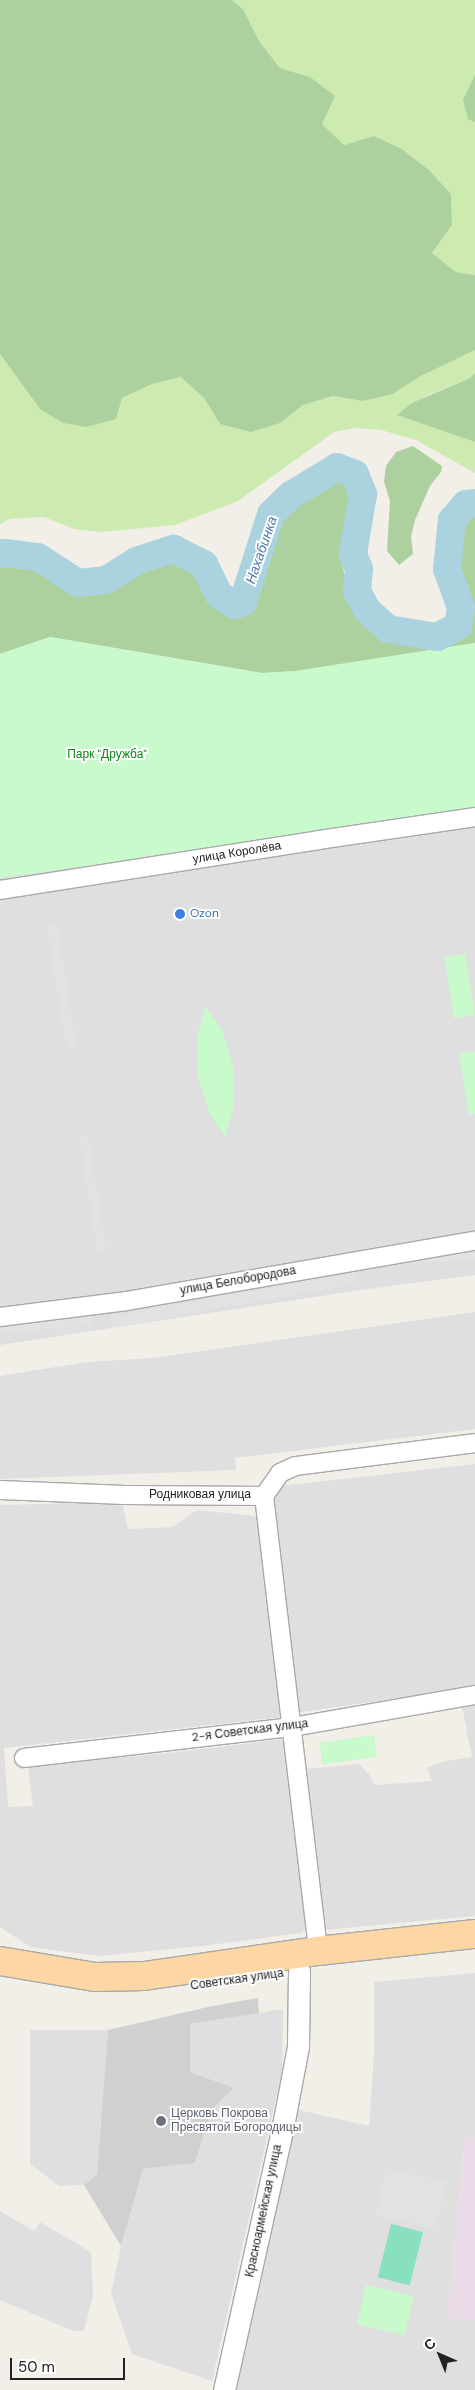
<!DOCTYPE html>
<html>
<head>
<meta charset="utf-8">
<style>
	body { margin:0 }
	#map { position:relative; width:475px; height:2390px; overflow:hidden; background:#f2efe9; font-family:"DM Sans",sans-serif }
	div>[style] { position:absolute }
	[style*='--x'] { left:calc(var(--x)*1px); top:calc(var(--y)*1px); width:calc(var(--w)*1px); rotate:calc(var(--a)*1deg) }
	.residential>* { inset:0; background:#e0dfdf }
	.industrial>* { inset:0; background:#ebdbe8 }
	.religious>* { inset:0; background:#d0d0d0 }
	.grass>* { inset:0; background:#cdebb0 }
	.forest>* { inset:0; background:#add19e }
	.park>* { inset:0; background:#c8facc; transform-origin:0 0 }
	.pitch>* { inset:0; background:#88e0be; transform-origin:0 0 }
	.parking>* { inset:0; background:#e2e2e2; transform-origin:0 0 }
	.river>* { height:28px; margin:-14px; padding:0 14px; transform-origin:14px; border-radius:14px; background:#aad3df }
	.roads { filter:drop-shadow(1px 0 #a9a9a9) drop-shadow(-1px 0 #a9a9a9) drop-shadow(0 1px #a9a9a9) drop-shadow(0 -1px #a9a9a9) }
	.minor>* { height:18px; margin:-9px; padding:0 9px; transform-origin:9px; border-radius:9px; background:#fff }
	.tertiary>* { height:21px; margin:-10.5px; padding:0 10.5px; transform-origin:10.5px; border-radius:10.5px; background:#fff }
	.primary>* { height:28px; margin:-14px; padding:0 14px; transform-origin:14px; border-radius:14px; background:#fcd6a4 }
	.dots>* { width:14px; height:14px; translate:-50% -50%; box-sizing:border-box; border:2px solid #fff; border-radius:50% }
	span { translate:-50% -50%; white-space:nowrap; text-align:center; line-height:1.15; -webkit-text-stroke:4px #fff; paint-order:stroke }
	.park-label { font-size:12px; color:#0c8416 }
	.street-label { font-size:12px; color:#222 }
	.shop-label { font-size:12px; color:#366cbe }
	.left { translate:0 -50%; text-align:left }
	.worship-label { font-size:12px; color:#5b616d }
	.water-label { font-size:14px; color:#4a7aab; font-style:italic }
	.north { position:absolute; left:415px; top:2330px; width:50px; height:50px; -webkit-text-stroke:4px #fff; paint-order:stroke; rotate:316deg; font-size:14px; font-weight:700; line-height:20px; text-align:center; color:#222 }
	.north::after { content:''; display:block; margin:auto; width:18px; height:22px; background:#222; clip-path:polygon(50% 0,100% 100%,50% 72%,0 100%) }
	.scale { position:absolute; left:10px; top:2358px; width:115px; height:22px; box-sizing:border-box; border:2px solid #222; border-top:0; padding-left:6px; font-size:15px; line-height:18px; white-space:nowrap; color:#222; -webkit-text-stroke:4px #fff; paint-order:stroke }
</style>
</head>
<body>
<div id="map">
	<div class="residential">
		<i style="clip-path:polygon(475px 643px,475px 1275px,360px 1290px,0 1345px,0 654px,262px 673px)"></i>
		<i style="clip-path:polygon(475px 1312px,475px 1429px,235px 1458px,236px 1470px,0 1479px,0 1376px,87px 1362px,153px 1358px)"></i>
		<i style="clip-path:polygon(475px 1464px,475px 1687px,295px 1713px,272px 1501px,281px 1486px)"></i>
		<i style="clip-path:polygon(122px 1502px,128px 1529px,173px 1527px,197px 1510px,257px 1516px,282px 1717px,4px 1748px,8px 1807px,33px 1806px,28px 1766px,168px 1753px,284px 1739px,312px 1923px,301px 1933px,202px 1946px,100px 1956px,30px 1947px,0 1927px,0 1505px)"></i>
		<i style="clip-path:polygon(475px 1702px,475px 1916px,324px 1930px,307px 1769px,359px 1764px,369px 1774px,375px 1785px,432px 1781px,427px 1768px,441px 1762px,472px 1757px,462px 1706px)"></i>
		<i style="clip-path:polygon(475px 1973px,475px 2138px,465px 2138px,448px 2318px,475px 2321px,475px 2390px,231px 2390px,295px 2109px,369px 2126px,374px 2053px,374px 1982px)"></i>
		<i style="clip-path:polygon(283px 2009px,282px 2072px,212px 2381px,132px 2354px,111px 2293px,121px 2246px,143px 2169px,195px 2163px,212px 2109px,233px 2088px,190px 2072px,190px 2024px)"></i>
		<i style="clip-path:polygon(30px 2030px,108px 2030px,97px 2174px,84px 2185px,59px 2186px,30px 2164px)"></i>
		<i style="clip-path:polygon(0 2211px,34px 2231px,40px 2222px,91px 2252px,93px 2296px,84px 2331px,73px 2331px,0 2300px)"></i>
	</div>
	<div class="industrial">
		<i style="clip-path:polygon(465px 2138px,475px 2138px,475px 2321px,448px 2318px)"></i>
	</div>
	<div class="religious">
		<i style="clip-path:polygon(258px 1998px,259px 2013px,190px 2024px,190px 2072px,234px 2088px,212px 2109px,195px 2163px,143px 2169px,121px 2246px,84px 2185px,97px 2174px,108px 2030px,208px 2007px)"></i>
	</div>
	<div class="grass">
		<i style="clip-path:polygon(232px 0,475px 0,475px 275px,456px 272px,432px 253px,452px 225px,451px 194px,429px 170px,402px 149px,374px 136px,344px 145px,322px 124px,310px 77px,280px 68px,259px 41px,243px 9px)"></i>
		<i style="clip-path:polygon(475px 350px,475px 373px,470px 378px,426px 396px,398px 415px,475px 442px,475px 473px,416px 440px,381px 430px,355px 428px,334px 432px,238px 501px,175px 525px,101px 532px,74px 529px,44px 517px,10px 519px,0 524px,0 354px,40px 409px,122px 398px,152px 384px,182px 377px,204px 398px,220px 424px,280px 423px,303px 405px,333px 396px,363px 401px,393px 394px,419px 377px)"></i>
	</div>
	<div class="forest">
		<i style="clip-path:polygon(0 0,232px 0,243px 9px,259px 41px,280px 68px,310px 77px,335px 96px,322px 124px,344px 145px,374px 136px,402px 149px,429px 170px,451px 194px,452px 225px,432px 253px,456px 272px,475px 275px,475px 350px,419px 377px,393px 394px,363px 401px,333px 396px,303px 405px,280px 423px,251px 432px,220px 424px,204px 398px,181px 377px,152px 384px,122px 398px,116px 419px,86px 427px,63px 423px,40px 409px,0 354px)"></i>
		<i style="clip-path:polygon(475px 75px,475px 122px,468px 119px,463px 100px)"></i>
		<i style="clip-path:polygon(475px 373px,475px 442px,397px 415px,412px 403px,470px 378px)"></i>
		<i style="clip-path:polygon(413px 446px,442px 466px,441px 472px,430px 486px,415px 520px,411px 537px,413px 554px,399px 565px,387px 551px,390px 501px,384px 482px,386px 466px,396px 452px)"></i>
		<i style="clip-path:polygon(334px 476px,351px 482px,353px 499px,346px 535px,339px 551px,347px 585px,355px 601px,404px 636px,463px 628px,470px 611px,466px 595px,451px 563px,454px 527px,462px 512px,475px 511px,475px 643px,296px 671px,262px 673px,50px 637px,0 654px,0 561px,12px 560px,45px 571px,76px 588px,93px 589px,110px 586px,127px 579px,140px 566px,157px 559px,174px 559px,192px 567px,231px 608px,248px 606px,265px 575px,276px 519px,289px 506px,304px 495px,320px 488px)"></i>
	</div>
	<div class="park">
		<i style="clip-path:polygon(50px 637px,262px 673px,296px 671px,475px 643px,475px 811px,0 878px,0 654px)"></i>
		<i style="left:465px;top:954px;width:62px;height:21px;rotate:81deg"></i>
		<i style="clip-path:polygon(206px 1007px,222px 1029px,234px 1069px,233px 1110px,225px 1137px,210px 1114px,197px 1074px,198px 1033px)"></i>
		<i style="clip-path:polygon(475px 1052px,475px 1114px,469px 1115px,459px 1054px)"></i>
		<i style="left:374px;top:1735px;width:22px;height:55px;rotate:82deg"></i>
		<i style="left:366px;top:2285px;width:49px;height:40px;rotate:13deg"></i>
	</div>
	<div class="pitch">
		<i style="left:391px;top:2224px;width:33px;height:55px;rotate:14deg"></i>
	</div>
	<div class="parking">
		<i style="left:57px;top:925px;width:124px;height:10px;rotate:81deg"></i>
		<i style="left:88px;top:1135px;width:116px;height:9px;rotate:81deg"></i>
		<i style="left:475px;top:1251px;width:11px;height:76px;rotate:90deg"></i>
		<i style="left:355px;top:1273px;width:11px;height:248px;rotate:80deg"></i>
		<i style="left:91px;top:1314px;width:11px;height:92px;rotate:85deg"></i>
		<i style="left:385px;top:2169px;width:62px;height:48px;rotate:11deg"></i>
	</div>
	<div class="river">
		<i style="--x:0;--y:554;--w:5;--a:-11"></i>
		<i style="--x:5;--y:553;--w:33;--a:7"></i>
		<i style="--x:38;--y:557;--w:48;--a:33"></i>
		<i style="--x:78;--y:583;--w:28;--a:-6"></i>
		<i style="--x:106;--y:580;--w:36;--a:-32"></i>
		<i style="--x:136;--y:561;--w:40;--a:-18"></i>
		<i style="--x:174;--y:549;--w:34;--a:27"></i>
		<i style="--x:204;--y:564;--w:34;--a:64"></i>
		<i style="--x:219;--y:595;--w:19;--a:32"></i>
		<i style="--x:235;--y:605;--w:9;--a:-21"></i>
		<i style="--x:243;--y:602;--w:92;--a:-72.3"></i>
		<i style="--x:271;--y:514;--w:28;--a:-44"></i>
		<i style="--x:291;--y:495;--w:54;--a:-31.3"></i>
		<i style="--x:337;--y:467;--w:19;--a:21"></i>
		<i style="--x:355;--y:474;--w:22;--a:68"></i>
		<i style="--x:363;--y:494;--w:61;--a:99.5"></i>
		<i style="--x:353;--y:554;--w:16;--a:68"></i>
		<i style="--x:359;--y:569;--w:22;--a:95"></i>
		<i style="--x:357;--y:591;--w:21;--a:62"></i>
		<i style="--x:367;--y:610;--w:28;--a:42"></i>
		<i style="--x:388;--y:629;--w:50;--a:9.3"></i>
		<i style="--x:437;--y:637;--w:24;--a:-28"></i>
		<i style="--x:458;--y:626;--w:18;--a:-81"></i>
		<i style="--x:461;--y:608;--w:41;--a:-109.7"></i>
		<i style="--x:447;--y:569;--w:49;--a:-84.2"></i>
		<i style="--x:452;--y:520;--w:21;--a:-49"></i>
		<i style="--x:466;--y:504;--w:9;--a:-6"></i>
	</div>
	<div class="roads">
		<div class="minor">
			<i style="--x:0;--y:890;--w:322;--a:-8.9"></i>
			<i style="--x:318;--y:840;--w:159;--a:-8.3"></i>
			<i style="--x:0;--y:1317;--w:127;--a:-7.2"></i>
			<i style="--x:126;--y:1301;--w:354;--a:-9.8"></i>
			<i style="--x:0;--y:1490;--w:125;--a:2.3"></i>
			<i style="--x:125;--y:1495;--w:139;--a:0.4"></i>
			<i style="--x:264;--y:1496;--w:28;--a:-55"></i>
			<i style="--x:280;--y:1473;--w:17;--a:-24"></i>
			<i style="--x:296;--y:1466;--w:180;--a:-7.3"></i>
			<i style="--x:264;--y:1496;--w:458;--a:83.2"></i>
			<i style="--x:24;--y:1758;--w:270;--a:-6.6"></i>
			<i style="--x:292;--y:1727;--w:186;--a:-9.9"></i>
		</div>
		<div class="tertiary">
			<i style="--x:224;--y:2390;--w:265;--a:-77.4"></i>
			<i style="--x:282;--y:2131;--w:86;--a:-79.3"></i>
			<i style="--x:298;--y:2046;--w:75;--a:-89.2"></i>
		</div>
		<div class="primary">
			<i style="--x:0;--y:1961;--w:96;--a:9.6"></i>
			<i style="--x:95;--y:1977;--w:49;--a:-1.2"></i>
			<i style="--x:144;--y:1976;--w:176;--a:-8.2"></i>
			<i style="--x:318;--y:1951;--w:158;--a:-6.2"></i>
		</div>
	</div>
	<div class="dots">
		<i style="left:180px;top:914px;background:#3f7fe0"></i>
		<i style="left:161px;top:2121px;background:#6b7280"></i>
	</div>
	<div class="park-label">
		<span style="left:107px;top:755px">Парк "Дружба"</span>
	</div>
	<div class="street-label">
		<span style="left:237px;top:853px;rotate:-9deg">улица Королёва</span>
		<span style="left:238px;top:1281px;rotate:-10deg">улица Белобородова</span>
		<span style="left:200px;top:1495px">Родниковая улица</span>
		<span style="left:250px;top:1731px;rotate:-7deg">2-я Советская улица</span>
		<span style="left:237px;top:1980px;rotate:-8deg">Советская улица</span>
		<span style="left:264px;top:2211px;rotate:-78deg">Красноармейская улица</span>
	</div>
	<div class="shop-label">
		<span class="left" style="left:190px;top:914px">Ozon</span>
	</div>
	<div class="worship-label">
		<span class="left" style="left:171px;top:2121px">Церковь Покрова<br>Пресвятой Богородицы</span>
	</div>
	<div class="water-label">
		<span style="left:261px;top:550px;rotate:-71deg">Нахабинка</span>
	</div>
	<div class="north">С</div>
	<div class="scale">50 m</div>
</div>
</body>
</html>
